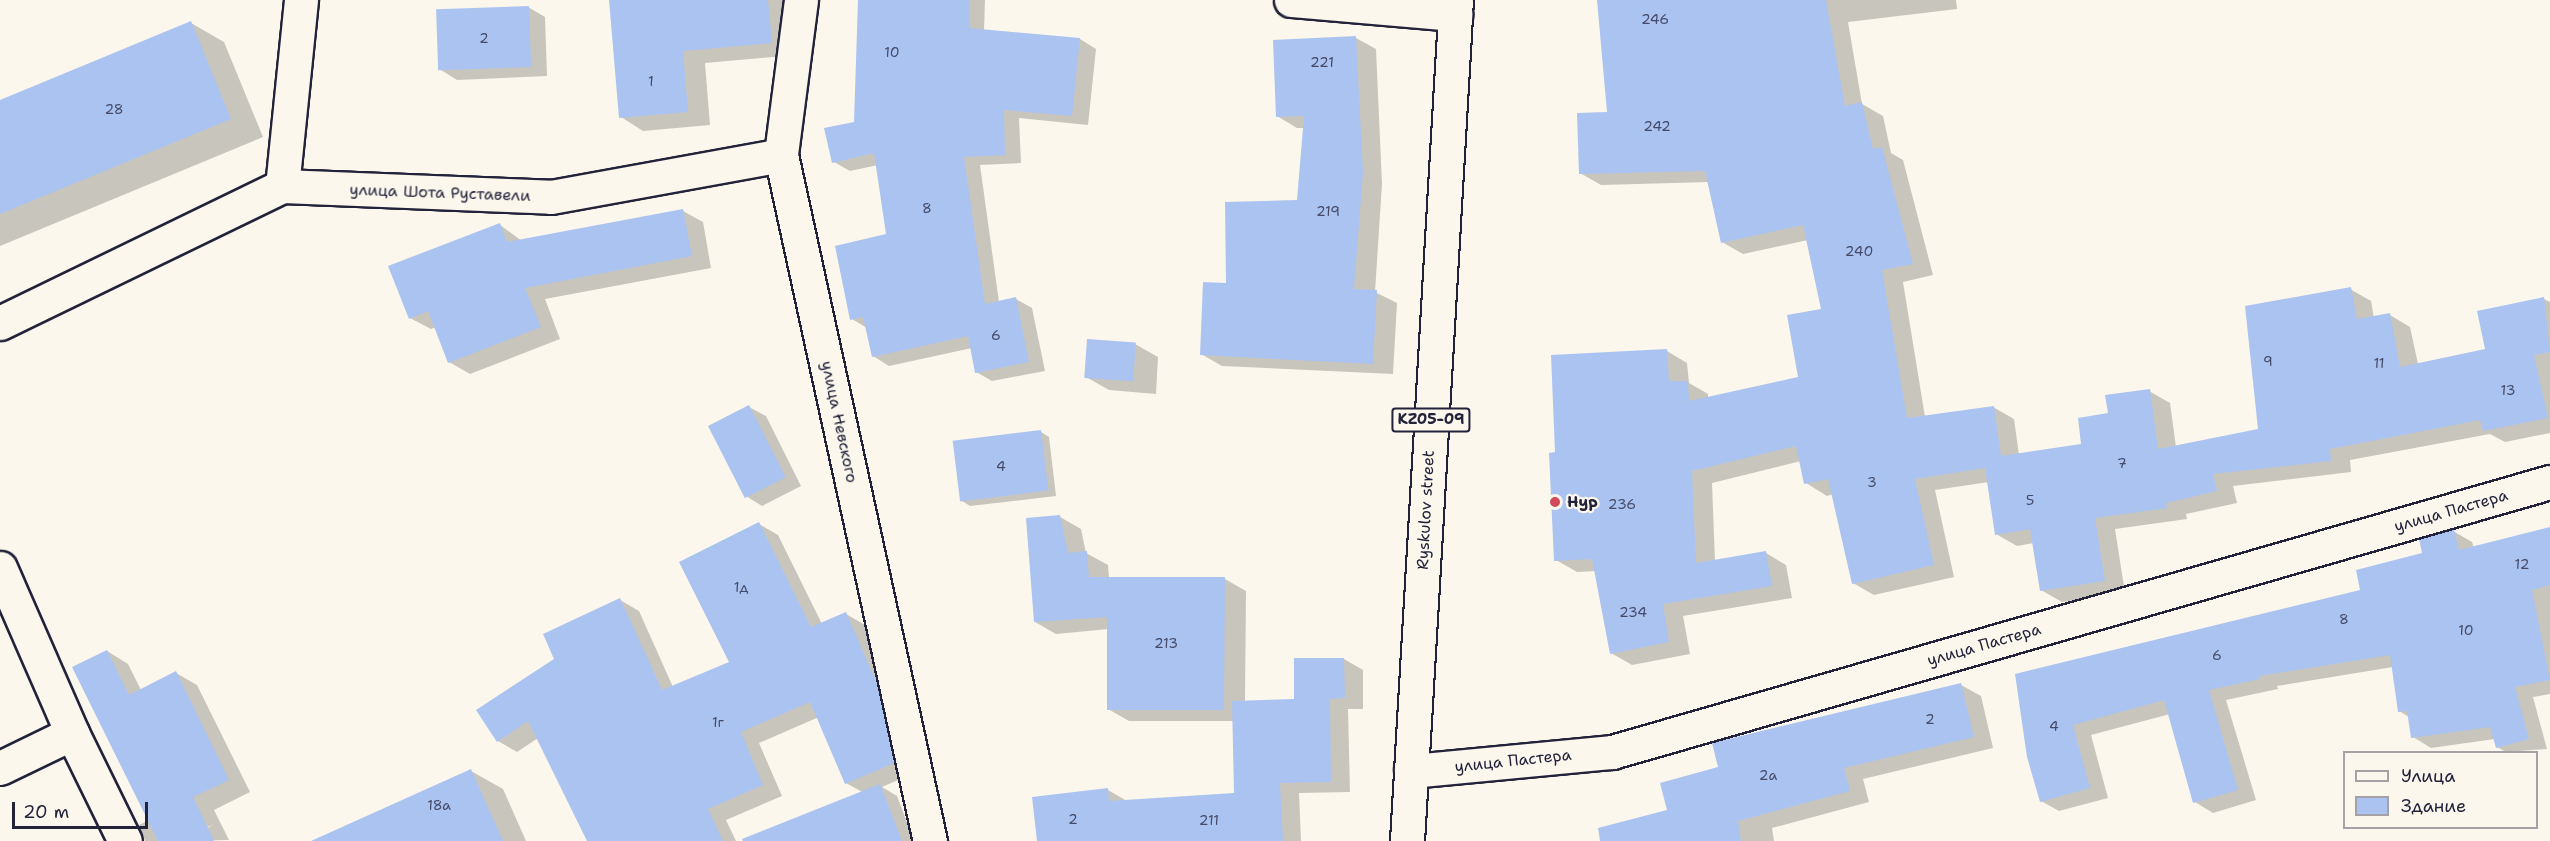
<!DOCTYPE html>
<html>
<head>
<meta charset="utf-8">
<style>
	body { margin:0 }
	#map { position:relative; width:2550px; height:841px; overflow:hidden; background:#fbf7ec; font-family:"Shantell Sans",sans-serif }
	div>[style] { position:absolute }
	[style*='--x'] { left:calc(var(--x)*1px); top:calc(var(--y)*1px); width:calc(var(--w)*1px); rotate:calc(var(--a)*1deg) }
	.shadow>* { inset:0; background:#0003 }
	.building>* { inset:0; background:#abc3f1; transform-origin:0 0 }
	.roads { filter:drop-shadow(2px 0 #22223b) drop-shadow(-2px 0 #22223b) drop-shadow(0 2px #22223b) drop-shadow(0 -2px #22223b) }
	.street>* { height:33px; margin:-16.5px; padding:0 16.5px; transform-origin:16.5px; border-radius:16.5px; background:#fbf7ec }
	.primary>* { height:33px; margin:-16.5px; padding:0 16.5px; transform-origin:16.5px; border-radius:16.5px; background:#fbf7ec }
	.dots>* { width:16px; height:16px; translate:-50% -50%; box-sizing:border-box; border:3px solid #fbf7ec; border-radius:50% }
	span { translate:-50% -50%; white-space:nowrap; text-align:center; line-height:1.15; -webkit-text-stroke:4.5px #fbf7ec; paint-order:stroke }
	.number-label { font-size:14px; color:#444a68 }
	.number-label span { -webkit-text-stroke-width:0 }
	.shield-label span { padding:2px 4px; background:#fbf7ec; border:2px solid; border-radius:4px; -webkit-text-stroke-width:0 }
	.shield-label { font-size:15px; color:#22223b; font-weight:700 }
	.street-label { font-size:16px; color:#22223b }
	.poi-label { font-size:16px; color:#22223b; font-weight:700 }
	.left { translate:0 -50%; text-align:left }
	.legend { position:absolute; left:2343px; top:751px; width:195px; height:78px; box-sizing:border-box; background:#fbf7ec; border:2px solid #a4a2a5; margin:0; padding:8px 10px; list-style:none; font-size:18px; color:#22223b }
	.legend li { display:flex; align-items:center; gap:12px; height:30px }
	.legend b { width:30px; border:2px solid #a4a2a5 }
	.scale { position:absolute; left:12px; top:802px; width:136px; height:27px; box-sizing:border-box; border:3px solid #22223b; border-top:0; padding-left:8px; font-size:18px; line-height:21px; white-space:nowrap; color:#22223b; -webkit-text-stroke:4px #fbf7ec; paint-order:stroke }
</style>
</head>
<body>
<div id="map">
	<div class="shadow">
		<i style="clip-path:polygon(611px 0,790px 0,794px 55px,705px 63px,710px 125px,643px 131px,621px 117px)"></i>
		<i style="clip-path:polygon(859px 0,985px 0,984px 31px,1080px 39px,1096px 49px,1088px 125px,1019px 118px,1021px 163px,980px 165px,999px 302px,1016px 299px,1032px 308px,1045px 371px,992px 381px,976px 372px,972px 348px,889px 366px,873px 356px,867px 328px,852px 319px,888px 235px,878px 165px,850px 171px,834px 162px,856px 123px)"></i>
		<i style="clip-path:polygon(1599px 0,1956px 0,1957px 9px,1848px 22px,1862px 104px,1883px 116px,1891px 153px,1903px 160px,1933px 275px,1903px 282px,1925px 417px,1993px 407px,2014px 419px,2019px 455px,2083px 445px,2110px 415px,2149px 391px,2170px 403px,2176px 447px,2260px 430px,2350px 289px,2371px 301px,2374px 318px,2390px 315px,2410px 327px,2418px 364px,2486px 350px,2544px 299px,2550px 302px,2550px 433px,2505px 442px,2490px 434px,2350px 460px,2351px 472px,2233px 486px,2237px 503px,2186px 514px,2187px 519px,2115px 529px,2125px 593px,2062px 602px,2041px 590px,2034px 543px,2017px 546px,1996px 534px,1989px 482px,1935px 490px,1954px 577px,1874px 595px,1853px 583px,1833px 494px,1827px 496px,1806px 483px,1801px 461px,1712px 483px,1715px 561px,1766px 553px,1786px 565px,1792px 598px,1683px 616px,1690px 654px,1632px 665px,1611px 653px,1596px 571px,1577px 572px,1556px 560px,1557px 454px,1667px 351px,1687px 363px,1689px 383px,1708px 394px,1708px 399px,1799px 378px,1823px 310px,1808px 240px,1743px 254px,1722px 242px,1709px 182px,1601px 185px,1580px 173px,1608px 113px)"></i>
		<i style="clip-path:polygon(528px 7px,545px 17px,547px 76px,457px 80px,441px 70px)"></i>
		<i style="clip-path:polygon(191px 23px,224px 42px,263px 137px,0 246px,0 101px)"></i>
		<i style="clip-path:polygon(1356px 38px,1376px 49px,1382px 184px,1375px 292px,1397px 303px,1393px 374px,1222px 366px,1201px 354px,1228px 284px,1299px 202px,1304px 128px,1297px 128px,1277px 116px)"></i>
		<i style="clip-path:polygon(683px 211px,703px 222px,711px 268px,545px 299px,560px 339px,470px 374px,449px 362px,436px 327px,431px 329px,410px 318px,500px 225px,522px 241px)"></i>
		<i style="clip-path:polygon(1135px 344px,1158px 357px,1156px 394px,1109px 390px,1086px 377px)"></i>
		<i style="clip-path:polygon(749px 407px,766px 416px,801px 486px,762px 506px,746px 496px)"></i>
		<i style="clip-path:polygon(1041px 432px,1049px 437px,1056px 496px,970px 506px,962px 501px)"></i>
		<i style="clip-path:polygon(1060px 517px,1081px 529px,1086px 553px,1108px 565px,1109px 578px,1225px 579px,1246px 591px,1245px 702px,1296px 701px,1344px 659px,1363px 670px,1363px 709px,1348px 709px,1350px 792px,1299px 793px,1301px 841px,1038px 841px,1108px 790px,1127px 801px,1236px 795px,1234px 721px,1129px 721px,1108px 709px,1109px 629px,1056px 634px,1035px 622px)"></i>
		<i style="clip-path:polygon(759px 524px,778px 535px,822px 624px,846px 614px,865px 625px,895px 696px,912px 774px,882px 787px,897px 796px,914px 841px,814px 841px,864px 793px,846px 783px,819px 717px,759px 743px,782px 796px,726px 820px,736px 841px,598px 841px,538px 738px,517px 752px,498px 741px,556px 660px,620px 600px,639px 611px,673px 687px,731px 663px)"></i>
		<i style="clip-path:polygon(2550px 529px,2550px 694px,2533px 697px,2547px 749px,2506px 752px,2497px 747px,2495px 739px,2431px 748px,2413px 737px,2409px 717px,2399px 711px,2393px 667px,2277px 686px,2278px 689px,2226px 700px,2256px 800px,2213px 813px,2195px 802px,2170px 714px,2091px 735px,2108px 798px,2059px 811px,2041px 801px,2017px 676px,2361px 591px,2424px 554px,2453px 531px,2472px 542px,2474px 548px)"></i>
		<i style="clip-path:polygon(107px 651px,128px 664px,141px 690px,176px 673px,197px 685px,250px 792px,214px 810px,229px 840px,186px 841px,214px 824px,179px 841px,145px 841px,139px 825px,149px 820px)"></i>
		<i style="clip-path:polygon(1961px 685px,1981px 696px,1993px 748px,1863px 779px,1869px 802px,1772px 828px,1774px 841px,1683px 841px)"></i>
		<i style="clip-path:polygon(471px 771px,503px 789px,526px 841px,315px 841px)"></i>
	</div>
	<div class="building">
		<i style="clip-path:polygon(609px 0,768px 0,772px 43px,683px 51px,688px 112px,619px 118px)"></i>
		<i style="clip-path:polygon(858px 0,969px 0,969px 28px,1080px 38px,1072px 116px,1004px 110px,1005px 155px,964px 157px,985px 304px,1016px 297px,1029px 362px,975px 373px,968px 336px,872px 357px,863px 317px,850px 320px,835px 246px,886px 234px,874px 153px,832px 163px,824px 128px,854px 122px)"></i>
		<i style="clip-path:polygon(1597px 0,1826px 0,1845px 106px,1862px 102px,1873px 149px,1882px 147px,1913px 264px,1882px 270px,1907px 418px,1994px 406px,2001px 456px,2081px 444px,2078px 418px,2108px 413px,2105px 395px,2150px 389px,2158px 449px,2258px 429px,2245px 306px,2351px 287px,2357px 319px,2390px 313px,2400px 367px,2485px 349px,2477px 311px,2544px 297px,2550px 352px,2534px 355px,2548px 418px,2483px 431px,2480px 420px,2330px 449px,2331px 461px,2213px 474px,2217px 491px,2166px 503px,2167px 508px,2095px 518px,2105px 581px,2040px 591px,2030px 529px,1995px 535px,1985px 468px,1915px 479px,1934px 565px,1852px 584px,1828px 479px,1804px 484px,1796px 446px,1692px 471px,1696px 563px,1766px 551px,1772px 586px,1663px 604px,1669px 642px,1610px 654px,1592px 559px,1554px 561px,1549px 453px,1555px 452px,1551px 355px,1667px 349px,1669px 381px,1688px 381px,1689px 401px,1798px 377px,1787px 315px,1821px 309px,1803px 225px,1721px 243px,1705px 171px,1579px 174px,1577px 113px,1607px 112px)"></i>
		<i style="left:529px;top:6px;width:61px;height:93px;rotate:88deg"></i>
		<i style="clip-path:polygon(191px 21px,231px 119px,0 214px,0 100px)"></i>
		<i style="clip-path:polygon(1356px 36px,1363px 172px,1354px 289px,1377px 290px,1373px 364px,1200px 355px,1203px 282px,1226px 283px,1225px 202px,1297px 200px,1304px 116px,1276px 117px,1273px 40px)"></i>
		<i style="clip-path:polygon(683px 209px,692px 256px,525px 288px,541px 327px,448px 363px,428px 311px,409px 319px,388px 266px,500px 223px,507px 242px)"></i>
		<i style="left:1087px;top:339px;width:49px;height:39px;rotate:4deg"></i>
		<i style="left:749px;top:405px;width:81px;height:46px;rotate:63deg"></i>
		<i style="left:1041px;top:430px;width:61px;height:89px;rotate:83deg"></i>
		<i style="clip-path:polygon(1060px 515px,1068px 553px,1087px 551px,1089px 577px,1225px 577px,1224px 710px,1107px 710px,1107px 617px,1034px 622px,1026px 518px)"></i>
		<i style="clip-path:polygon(759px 522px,811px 627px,846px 612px,877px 684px,894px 763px,845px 784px,810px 702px,741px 732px,763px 785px,708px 809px,723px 841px,587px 841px,528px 721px,497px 742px,476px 710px,554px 659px,543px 634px,620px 598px,662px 690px,729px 662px,679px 562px)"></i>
		<i style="clip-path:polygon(2550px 527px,2550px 585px,2532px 590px,2550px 680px,2515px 687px,2529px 739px,2496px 748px,2490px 727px,2411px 738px,2407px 711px,2398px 712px,2390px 655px,2259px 676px,2260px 679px,2209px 690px,2238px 790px,2193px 803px,2164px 700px,2073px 725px,2090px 788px,2040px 802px,2027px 757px,2015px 674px,2360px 590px,2356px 570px,2422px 553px,2419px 539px,2454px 529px,2459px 550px)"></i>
		<i style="clip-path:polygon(107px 650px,129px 695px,176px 671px,229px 780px,193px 797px,214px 841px,158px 841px,72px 667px)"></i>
		<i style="clip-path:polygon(1294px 658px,1344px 658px,1345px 698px,1330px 699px,1331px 782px,1280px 783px,1283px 841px,1037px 841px,1032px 797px,1108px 788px,1109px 801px,1234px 793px,1232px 701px,1294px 699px)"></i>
		<i style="clip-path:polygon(1961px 683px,1974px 737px,1844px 768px,1850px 791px,1738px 821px,1741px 841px,1600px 841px,1598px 828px,1667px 810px,1660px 783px,1718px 767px,1712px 743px)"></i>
		<i style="clip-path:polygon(471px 769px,503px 841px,311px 841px)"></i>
		<i style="clip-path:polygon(880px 784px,902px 841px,743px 841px,742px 839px)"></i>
	</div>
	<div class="roads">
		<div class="street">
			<i style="--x:301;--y:0;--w:187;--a:95.8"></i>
			<i style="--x:282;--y:186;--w:269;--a:2.3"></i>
			<i style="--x:551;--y:197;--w:234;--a:-10.3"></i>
			<i style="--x:801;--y:0;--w:156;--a:97.4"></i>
			<i style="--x:781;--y:155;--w:702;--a:77.75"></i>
			<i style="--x:1291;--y:0;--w:165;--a:4.9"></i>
			<i style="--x:0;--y:323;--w:314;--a:-25.9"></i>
			<i style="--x:0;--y:568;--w:180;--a:66.4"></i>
			<i style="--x:72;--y:733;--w:120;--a:63.9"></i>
			<i style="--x:0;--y:768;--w:80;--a:-25.9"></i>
			<i style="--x:1411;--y:771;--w:202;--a:-5.4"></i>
			<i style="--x:1612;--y:752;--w:976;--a:-16.06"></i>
		</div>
		<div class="primary">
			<i style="--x:1407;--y:841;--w:842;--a:-86.67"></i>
		</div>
	</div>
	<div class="dots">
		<i style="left:1555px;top:502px;background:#d1495b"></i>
	</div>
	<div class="number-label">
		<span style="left:1655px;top:19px">246</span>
		<span style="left:484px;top:38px">2</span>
		<span style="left:892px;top:52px">10</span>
		<span style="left:1322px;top:62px">221</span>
		<span style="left:651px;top:81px">1</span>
		<span style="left:114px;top:109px">28</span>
		<span style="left:1657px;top:126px">242</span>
		<span style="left:927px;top:208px">8</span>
		<span style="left:1328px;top:211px">219</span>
		<span style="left:1859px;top:251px">240</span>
		<span style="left:996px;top:335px">6</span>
		<span style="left:2268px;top:361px">9</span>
		<span style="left:2379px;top:363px">11</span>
		<span style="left:2508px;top:390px">13</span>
		<span style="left:2122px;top:463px">7</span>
		<span style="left:1001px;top:466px">4</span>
		<span style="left:1872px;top:482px">3</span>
		<span style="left:2030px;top:500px">5</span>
		<span style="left:1622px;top:504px">236</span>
		<span style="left:2522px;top:564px">12</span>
		<span style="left:741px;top:587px">1д</span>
		<span style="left:1633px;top:612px">234</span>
		<span style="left:2344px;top:619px">8</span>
		<span style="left:2466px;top:630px">10</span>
		<span style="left:1166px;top:643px">213</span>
		<span style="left:2217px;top:655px">6</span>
		<span style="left:1930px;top:719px">2</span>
		<span style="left:718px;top:722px">1г</span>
		<span style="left:2054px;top:726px">4</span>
		<span style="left:1768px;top:775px">2а</span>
		<span style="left:439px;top:805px">18a</span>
		<span style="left:1073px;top:819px">2</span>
		<span style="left:1209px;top:820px">211</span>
	</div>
	<div class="shield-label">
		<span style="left:1431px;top:420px">KZ05-09</span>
	</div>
	<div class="street-label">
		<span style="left:440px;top:193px;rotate:2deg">улица Шота Руставели</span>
		<span style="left:839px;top:422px;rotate:78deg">улица Невского</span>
		<span style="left:1426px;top:510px;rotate:-87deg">Ryskulov street</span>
		<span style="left:2451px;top:511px;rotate:-16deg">улица Пастера</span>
		<span style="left:1984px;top:645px;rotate:-16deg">улица Пастера</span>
		<span style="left:1513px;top:761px;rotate:-6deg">улица Пастера</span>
	</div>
	<div class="poi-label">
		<span class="left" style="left:1567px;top:502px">Hyp</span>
	</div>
	<ul class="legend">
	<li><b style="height:8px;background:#fbf7ec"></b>Улица</li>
	<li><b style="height:16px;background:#abc3f1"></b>Здание</li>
	</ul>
	<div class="scale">20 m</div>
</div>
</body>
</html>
